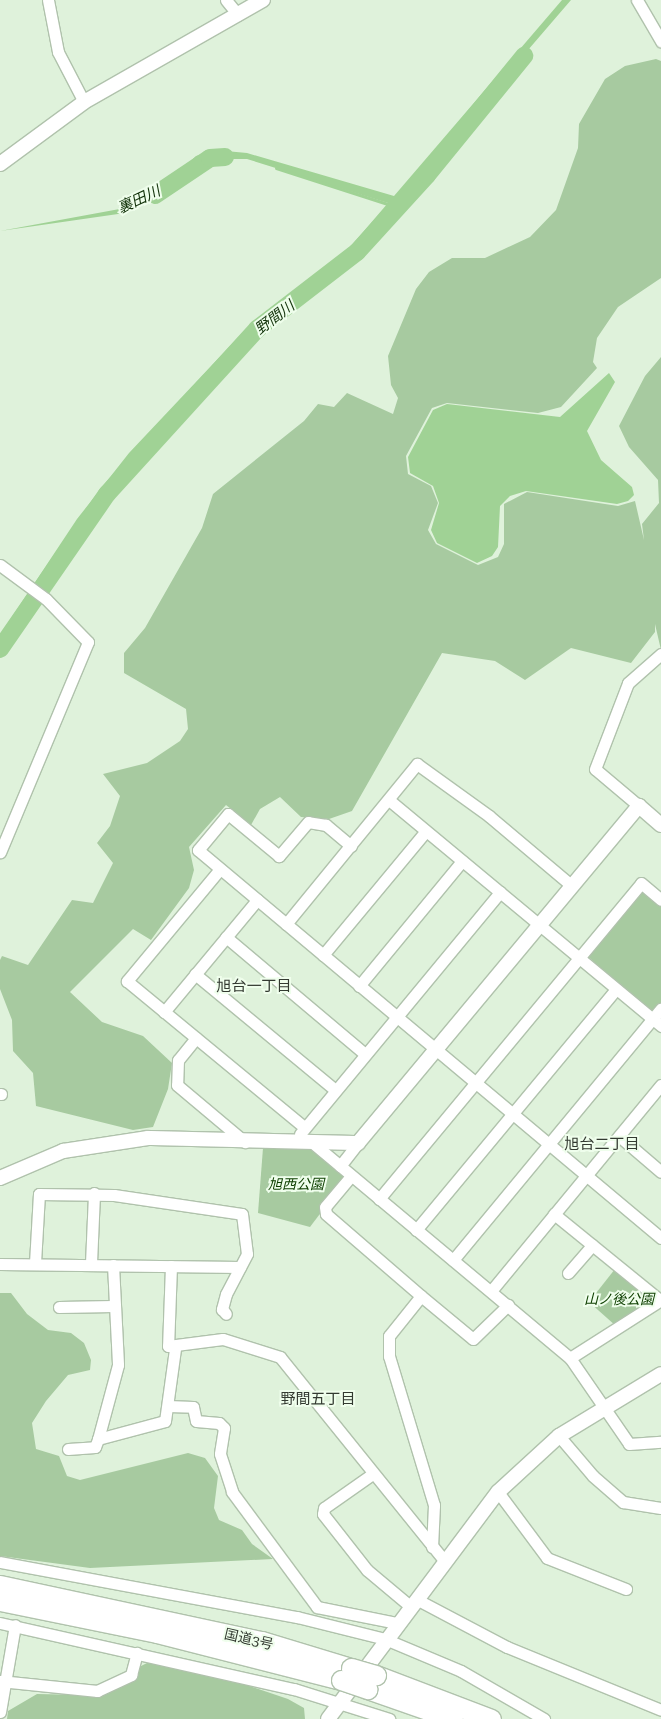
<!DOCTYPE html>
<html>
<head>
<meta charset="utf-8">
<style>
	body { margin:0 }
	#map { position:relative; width:661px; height:1719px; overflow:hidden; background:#dff2db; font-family:"Roboto Serif","Noto Sans JP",serif }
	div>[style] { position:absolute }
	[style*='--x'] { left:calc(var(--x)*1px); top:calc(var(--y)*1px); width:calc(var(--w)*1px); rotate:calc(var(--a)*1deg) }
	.green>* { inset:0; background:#a7caa0 }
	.water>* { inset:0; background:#a0d295 }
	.stream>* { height:3px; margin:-1.5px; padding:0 1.5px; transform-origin:1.5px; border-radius:1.5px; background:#a0d295 }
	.river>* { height:18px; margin:-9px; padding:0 9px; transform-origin:9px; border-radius:9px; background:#a0d295 }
	.roads { filter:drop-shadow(1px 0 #b0c2ac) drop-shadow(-1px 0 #b0c2ac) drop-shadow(0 1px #b0c2ac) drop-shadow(0 -1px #b0c2ac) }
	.minor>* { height:11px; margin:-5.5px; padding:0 5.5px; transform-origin:5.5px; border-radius:5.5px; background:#fff }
	.tertiary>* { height:14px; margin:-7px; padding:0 7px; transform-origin:7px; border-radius:7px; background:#fff }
	.trunk>* { height:19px; margin:-9.5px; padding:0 9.5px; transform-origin:9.5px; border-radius:9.5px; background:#fff }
	.bridges { filter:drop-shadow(1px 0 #b0c2ac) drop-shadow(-1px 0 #b0c2ac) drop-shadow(0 1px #b0c2ac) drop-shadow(0 -1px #b0c2ac) }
	.trunk-bridge>* { height:19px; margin:-9.5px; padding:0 9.5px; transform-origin:9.5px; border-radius:9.5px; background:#fff }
	span { translate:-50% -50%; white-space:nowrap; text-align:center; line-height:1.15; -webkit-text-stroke:4px #effeec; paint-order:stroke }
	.park-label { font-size:14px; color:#0f4002; font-style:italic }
	.street-label { font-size:14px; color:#333a31 }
	.water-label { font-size:15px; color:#12330a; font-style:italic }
	.neighbourhood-label { font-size:15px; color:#333a31 }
</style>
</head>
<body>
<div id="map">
	<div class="green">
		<i style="clip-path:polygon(656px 59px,661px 61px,661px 278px,618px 307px,597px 338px,593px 362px,597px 368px,561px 407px,538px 413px,447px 403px,432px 408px,406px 456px,408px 474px,431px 486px,438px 503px,428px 530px,436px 544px,478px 565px,498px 557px,504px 544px,504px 504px,527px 492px,618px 506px,635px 501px,644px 540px,642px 524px,659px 503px,658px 480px,629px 447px,619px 426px,645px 376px,661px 357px,661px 650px,655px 624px,655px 632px,631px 663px,571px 648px,525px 680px,495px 661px,442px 653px,352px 811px,329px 819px,301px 817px,280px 797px,260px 809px,251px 825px,226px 805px,189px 847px,194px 870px,189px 888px,151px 940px,133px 929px,70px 992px,102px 1022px,143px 1036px,172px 1063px,168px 1089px,153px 1127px,133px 1130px,36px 1106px,33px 1073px,13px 1051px,12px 1020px,0 989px,0 960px,2px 956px,28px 965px,72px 900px,93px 903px,113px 863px,97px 843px,110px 826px,120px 796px,103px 774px,147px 763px,180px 741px,188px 729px,186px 709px,124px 673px,124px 653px,145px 628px,202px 528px,213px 494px,304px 421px,318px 404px,334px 407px,347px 393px,393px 414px,398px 398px,391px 385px,388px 356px,416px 289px,429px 272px,452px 258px,485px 258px,530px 237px,556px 210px,578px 148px,579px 124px,605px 79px,625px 66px)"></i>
		<i style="clip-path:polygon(642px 890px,661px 904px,661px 1003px,651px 1012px,586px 955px)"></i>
		<i style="clip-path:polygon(263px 1148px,310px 1149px,347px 1178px,310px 1227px,258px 1213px)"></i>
		<i style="clip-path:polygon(615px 1269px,655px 1300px,616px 1326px,589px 1302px)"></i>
		<i style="clip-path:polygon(0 1293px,11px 1293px,27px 1314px,48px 1330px,71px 1333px,84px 1343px,91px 1360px,90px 1370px,68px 1375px,46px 1401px,32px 1423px,36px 1449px,59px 1456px,67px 1476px,80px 1480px,188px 1453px,205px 1458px,218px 1476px,214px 1508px,219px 1520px,242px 1530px,252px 1544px,273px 1559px,90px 1568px,0 1556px)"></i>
		<i style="clip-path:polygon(149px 1662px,229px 1679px,288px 1699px,304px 1708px,305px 1719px,7px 1719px,8px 1711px,37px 1694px,83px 1695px)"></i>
	</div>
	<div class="water">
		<i style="clip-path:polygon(562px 0,571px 0,355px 251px,255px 328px,141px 447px,77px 531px,0 646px,0 635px,77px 519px,129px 453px,245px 330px,351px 246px,388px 203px,247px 159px,223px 159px,200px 163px,163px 193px,125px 213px,0 231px,125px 208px,155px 194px,196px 156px,215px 150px,247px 153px,394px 196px)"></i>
		<i style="clip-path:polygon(609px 373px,615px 382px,587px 431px,601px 460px,632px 487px,634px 495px,628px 501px,617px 504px,526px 491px,510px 496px,500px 506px,498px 547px,492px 556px,477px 563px,437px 543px,431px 530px,439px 503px,433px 486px,410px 473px,408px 457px,433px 410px,447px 404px,560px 417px)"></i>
	</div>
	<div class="stream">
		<i style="--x:276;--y:168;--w:127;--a:17.9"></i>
	</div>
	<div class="river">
		<i style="--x:155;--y:195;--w:66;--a:-33.9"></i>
		<i style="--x:210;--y:158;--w:15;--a:-4"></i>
		<i style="--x:0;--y:649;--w:188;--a:-55.4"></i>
		<i style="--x:107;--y:494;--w:223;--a:-47.7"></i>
		<i style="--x:257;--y:329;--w:126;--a:-37.6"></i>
		<i style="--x:357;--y:252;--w:104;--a:-47.7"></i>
		<i style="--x:427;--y:175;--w:154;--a:-50.8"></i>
	</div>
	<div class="roads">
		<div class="minor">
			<i style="--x:48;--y:0;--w:53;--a:79.1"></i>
			<i style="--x:58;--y:52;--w:56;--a:62.5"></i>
			<i style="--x:226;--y:0;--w:19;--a:51"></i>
			<i style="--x:637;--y:0;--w:48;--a:59.7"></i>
			<i style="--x:0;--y:565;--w:57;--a:36.5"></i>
			<i style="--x:46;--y:599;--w:60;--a:45.7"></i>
			<i style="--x:88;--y:642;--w:228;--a:112.7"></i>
			<i style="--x:389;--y:800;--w:354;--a:39.7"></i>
			<i style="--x:639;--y:806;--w:57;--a:-139.9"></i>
			<i style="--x:595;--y:769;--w:92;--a:-69"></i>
			<i style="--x:628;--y:683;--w:44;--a:-41.3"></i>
			<i style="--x:351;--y:846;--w:33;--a:-140"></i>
			<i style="--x:326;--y:825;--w:18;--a:-171"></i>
			<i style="--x:308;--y:822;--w:45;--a:130.5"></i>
			<i style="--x:279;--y:856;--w:66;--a:-140.5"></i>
			<i style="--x:228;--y:814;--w:47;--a:129.8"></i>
			<i style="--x:198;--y:850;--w:604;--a:39.96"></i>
			<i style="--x:220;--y:869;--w:146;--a:129.7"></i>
			<i style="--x:127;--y:981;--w:229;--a:39.5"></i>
			<i style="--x:286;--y:924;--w:207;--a:-50.7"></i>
			<i style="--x:417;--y:764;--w:89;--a:35.8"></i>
			<i style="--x:489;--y:816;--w:109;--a:40.1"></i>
			<i style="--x:226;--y:937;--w:182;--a:40.1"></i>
			<i style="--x:323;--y:955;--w:161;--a:-50.3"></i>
			<i style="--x:195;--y:974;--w:182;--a:39.6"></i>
			<i style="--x:359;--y:986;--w:162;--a:-50.5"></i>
			<i style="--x:164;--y:1012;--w:146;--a:-50.3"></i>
			<i style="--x:196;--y:1038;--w:28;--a:129"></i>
			<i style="--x:178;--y:1060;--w:25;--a:92"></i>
			<i style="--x:177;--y:1085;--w:89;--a:40"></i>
			<i style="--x:0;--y:1094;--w:1;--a:0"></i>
			<i style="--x:300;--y:1134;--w:314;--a:-50.4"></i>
			<i style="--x:619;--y:1136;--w:55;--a:40.6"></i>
			<i style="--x:314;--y:1144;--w:334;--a:39.9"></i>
			<i style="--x:570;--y:1358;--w:104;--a:55.5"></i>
			<i style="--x:629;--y:1444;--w:32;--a:-4"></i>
			<i style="--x:340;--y:1166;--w:29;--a:-52"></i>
			<i style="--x:351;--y:1176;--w:40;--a:130"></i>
			<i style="--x:325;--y:1207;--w:7;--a:82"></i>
			<i style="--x:326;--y:1214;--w:125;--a:40.8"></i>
			<i style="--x:421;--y:1296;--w:67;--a:39.6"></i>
			<i style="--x:473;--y:1339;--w:49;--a:-44.2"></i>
			<i style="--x:379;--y:1199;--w:410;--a:-50.3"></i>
			<i style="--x:641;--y:883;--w:26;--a:40"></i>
			<i style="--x:554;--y:1214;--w:136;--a:39.1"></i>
			<i style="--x:416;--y:1230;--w:313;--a:-50.3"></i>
			<i style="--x:453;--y:1260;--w:326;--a:-50.4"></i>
			<i style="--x:35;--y:1263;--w:69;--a:-86.7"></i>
			<i style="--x:39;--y:1194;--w:75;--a:0.8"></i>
			<i style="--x:114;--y:1195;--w:129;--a:8.4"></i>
			<i style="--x:242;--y:1214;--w:40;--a:82.9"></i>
			<i style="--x:247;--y:1254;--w:45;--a:117.7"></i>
			<i style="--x:226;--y:1294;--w:16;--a:105"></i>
			<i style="--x:222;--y:1309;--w:6;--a:51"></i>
			<i style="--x:91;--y:1263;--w:70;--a:-87.5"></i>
			<i style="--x:0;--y:1264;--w:240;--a:0.7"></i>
			<i style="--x:113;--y:1265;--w:100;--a:87.1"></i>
			<i style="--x:118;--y:1365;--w:77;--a:105.1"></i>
			<i style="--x:98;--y:1439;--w:69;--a:-15"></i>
			<i style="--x:165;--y:1421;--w:73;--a:-82.1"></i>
			<i style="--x:171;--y:1266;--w:80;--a:92.1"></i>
			<i style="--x:168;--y:1346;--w:55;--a:-7.3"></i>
			<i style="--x:223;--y:1339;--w:60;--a:17.5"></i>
			<i style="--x:280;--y:1357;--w:261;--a:51.1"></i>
			<i style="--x:568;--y:1273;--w:37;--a:-49"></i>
			<i style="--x:491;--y:1291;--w:267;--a:-50.5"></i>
			<i style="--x:421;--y:1296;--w:51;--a:128.7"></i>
			<i style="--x:389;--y:1336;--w:20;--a:90"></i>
			<i style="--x:389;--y:1356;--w:156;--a:73.2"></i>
			<i style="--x:434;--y:1505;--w:42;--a:92.7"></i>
			<i style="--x:59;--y:1307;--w:54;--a:-1.1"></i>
			<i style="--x:570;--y:1358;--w:108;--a:-32.5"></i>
			<i style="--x:168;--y:1406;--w:25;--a:2"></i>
			<i style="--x:193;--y:1407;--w:14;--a:78"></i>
			<i style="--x:196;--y:1421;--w:23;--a:5"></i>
			<i style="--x:219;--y:1423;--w:7;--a:45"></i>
			<i style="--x:224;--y:1428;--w:26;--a:99"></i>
			<i style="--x:220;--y:1454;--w:40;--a:72"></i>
			<i style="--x:232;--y:1492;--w:143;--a:53.5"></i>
			<i style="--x:317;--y:1607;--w:82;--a:11.3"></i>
			<i style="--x:559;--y:1436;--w:52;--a:49.6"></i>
			<i style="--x:593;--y:1476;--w:40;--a:41"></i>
			<i style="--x:623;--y:1502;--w:38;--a:9"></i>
			<i style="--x:68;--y:1449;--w:27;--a:-4"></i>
			<i style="--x:95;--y:1447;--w:9;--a:-69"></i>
			<i style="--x:371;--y:1475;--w:57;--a:144.9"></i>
			<i style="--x:324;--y:1508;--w:6;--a:99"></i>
			<i style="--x:323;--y:1514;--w:71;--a:51.8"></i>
			<i style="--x:367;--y:1570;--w:56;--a:39.9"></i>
			<i style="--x:498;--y:1492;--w:82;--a:53.4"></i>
			<i style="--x:547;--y:1558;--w:85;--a:21.4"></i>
			<i style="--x:0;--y:1562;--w:302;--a:10.5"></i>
			<i style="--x:297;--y:1617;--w:91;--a:14"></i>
			<i style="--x:385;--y:1639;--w:82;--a:22.8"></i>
			<i style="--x:461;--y:1671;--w:96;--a:30"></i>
			<i style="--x:416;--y:1599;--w:103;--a:27.8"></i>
			<i style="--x:507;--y:1647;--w:166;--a:22.2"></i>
			<i style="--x:0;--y:1623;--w:301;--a:12.7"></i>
			<i style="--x:294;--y:1689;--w:100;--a:17.5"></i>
			<i style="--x:0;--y:1681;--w:98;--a:5.9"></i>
			<i style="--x:97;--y:1691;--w:38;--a:-25"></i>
			<i style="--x:131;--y:1675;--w:23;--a:-75"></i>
			<i style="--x:0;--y:1712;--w:88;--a:-80.2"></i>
		</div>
		<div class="tertiary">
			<i style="--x:0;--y:164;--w:104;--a:-36.4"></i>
			<i style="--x:84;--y:102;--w:206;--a:-29.7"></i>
			<i style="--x:0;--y:1178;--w:69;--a:-23.2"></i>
			<i style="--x:63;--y:1151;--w:86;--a:-8.7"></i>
			<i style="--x:148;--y:1138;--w:210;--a:1.4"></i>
			<i style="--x:358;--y:1143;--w:439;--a:-50.2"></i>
			<i style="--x:639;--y:806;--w:29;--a:41"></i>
			<i style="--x:328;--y:1719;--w:284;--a:-53.2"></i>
			<i style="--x:498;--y:1492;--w:83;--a:-42.6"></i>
			<i style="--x:559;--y:1436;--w:119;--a:-31.3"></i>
		</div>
		<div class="trunk">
			<i style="--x:0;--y:1585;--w:268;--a:12.1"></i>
			<i style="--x:262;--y:1641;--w:93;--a:16.9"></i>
			<i style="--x:0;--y:1601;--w:160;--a:11.5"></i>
			<i style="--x:157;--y:1633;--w:190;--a:14.3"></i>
			<i style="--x:376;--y:1675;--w:123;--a:20.9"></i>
			<i style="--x:367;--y:1689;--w:91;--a:19.2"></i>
		</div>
	</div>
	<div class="bridges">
		<div class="trunk-bridge">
			<i style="--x:351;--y:1668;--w:26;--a:16"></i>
			<i style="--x:341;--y:1680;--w:28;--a:19"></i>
		</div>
	</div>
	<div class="park-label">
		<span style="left:296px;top:1184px">旭西公園</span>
		<span style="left:619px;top:1299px">山ノ後公園</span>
	</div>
	<div class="street-label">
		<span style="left:249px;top:1639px;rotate:13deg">国道3号</span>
	</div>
	<div class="water-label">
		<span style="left:139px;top:200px;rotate:-25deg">裏田川</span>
		<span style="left:275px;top:318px;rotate:-37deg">野間川</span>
	</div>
	<div class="neighbourhood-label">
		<span style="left:254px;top:987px">旭台一丁目</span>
		<span style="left:602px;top:1145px">旭台二丁目</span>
		<span style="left:318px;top:1400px">野間五丁目</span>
	</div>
</div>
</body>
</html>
